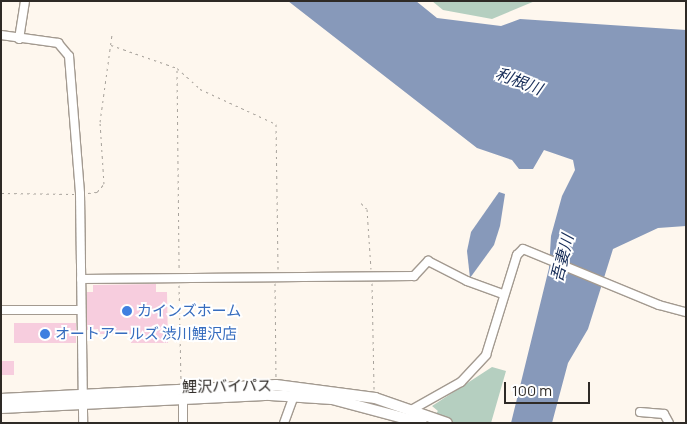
<!DOCTYPE html>
<html>
<head>
<meta charset="utf-8">
<style>
	body { margin:0 }
	#map { position:relative; width:687px; height:424px; overflow:hidden; background:#fef7ee; font-family:Manrope,"Noto Sans JP",sans-serif }
	div>[style] { position:absolute }
	[style*='--x'] { left:calc(var(--x)*1px); top:calc(var(--y)*1px); width:calc(var(--w)*1px); rotate:calc(var(--a)*1deg) }
	.green>* { inset:0; background:#b5cfc0 }
	.water>* { inset:0; background:#8799ba }
	.building>* { inset:0; background:#f7cdde; transform-origin:0 0 }
	.path>* { height:1px; margin-top:-0.5px; transform-origin:0; background:repeating-linear-gradient(90deg,#a7a29b 0 2.5px,transparent 0 6.5px) }
	.roads { filter:drop-shadow(1px 0 #a39a90) drop-shadow(-1px 0 #a39a90) drop-shadow(0 1px #a39a90) drop-shadow(0 -1px #a39a90) }
	.minor>* { height:8px; margin:-4px; padding:0 4px; transform-origin:4px; border-radius:4px; background:#fff }
	.highway>* { height:10px; margin:-5px; padding:0 5px; transform-origin:5px; border-radius:5px; background:#fff }
	.dots>* { width:14px; height:14px; translate:-50% -50%; box-sizing:border-box; border:2px solid #fff; border-radius:50% }
	span { translate:-50% -50%; white-space:nowrap; text-align:center; line-height:1.15; -webkit-text-stroke:4px #fff; paint-order:stroke }
	.shop-label { font-size:15px; color:#366cbe }
	.left { translate:0 -50%; text-align:left }
	.street-label { font-size:15px; color:#2e2a26 }
	.water-label { font-size:16px; color:#172d58; font-style:italic }
	.frame { position:absolute; inset:0; border:2px solid #2e2a26; pointer-events:none }
	.scale { position:absolute; left:504px; top:382px; width:86px; height:22px; box-sizing:border-box; border:2px solid #2e2a26; border-top:0; padding-left:6px; font-size:15px; line-height:18px; white-space:nowrap; color:#2e2a26; -webkit-text-stroke:4px #fff; paint-order:stroke }
</style>
</head>
<body>
<div id="map">
	<div class="green">
		<i style="clip-path:polygon(432px 1px,535px 1px,492px 19px,443px 10px)"></i>
		<i style="clip-path:polygon(492px 367px,506px 371px,491px 423px,428px 423px,438px 411px,432px 406px)"></i>
	</div>
	<div class="water">
		<i style="clip-path:polygon(288px 1px,416px 1px,437px 18px,501px 26px,520px 19px,686px 30px,686px 226px,658px 228px,613px 249px,588px 329px,568px 363px,552px 423px,511px 423px,549px 268px,551px 236px,562px 196px,575px 170px,573px 160px,544px 150px,533px 169px,519px 169px,512px 160px,477px 148px)"></i>
		<i style="clip-path:polygon(499px 192px,505px 194px,500px 226px,494px 245px,470px 278px,467px 251px,471px 232px)"></i>
	</div>
	<div class="building">
		<i style="clip-path:polygon(156px 284px,156px 292px,167px 292px,168px 343px,131px 343px,131px 334px,99px 334px,98px 329px,87px 330px,87px 292px,93px 292px,93px 285px)"></i>
		<i style="left:76px;top:323px;width:20px;height:62px;rotate:90deg"></i>
		<i style="left:1px;top:361px;width:13px;height:14px"></i>
	</div>
	<div class="path">
		<i style="--x:111;--y:45;--w:70;--a:19.2"></i>
		<i style="--x:177;--y:68;--w:31;--a:42"></i>
		<i style="--x:200;--y:89;--w:84;--a:24.7"></i>
		<i style="--x:276;--y:124;--w:145;--a:89.2"></i>
		<i style="--x:177;--y:70;--w:201;--a:89.4"></i>
		<i style="--x:1;--y:193;--w:73;--a:0.8"></i>
		<i style="--x:88;--y:193;--w:9;--a:-6"></i>
		<i style="--x:97;--y:192;--w:11;--a:-49"></i>
		<i style="--x:104;--y:184;--w:62;--a:-93.7"></i>
		<i style="--x:100;--y:122;--w:89;--a:-82.2"></i>
		<i style="--x:361;--y:203;--w:8;--a:45"></i>
		<i style="--x:367;--y:209;--w:60;--a:86.2"></i>
		<i style="--x:275;--y:283;--w:94;--a:89.4"></i>
		<i style="--x:372;--y:283;--w:106;--a:88.9"></i>
		<i style="--x:179;--y:285;--w:96;--a:88.8"></i>
	</div>
	<div class="roads">
		<div class="minor">
			<i style="--x:1;--y:35;--w:58;--a:8"></i>
			<i style="--x:58;--y:43;--w:17;--a:50"></i>
			<i style="--x:69;--y:56;--w:138;--a:85.4"></i>
			<i style="--x:80;--y:194;--w:229;--a:89.2"></i>
			<i style="--x:19;--y:39;--w:38;--a:-81"></i>
			<i style="--x:81;--y:279;--w:333;--a:-0.5"></i>
			<i style="--x:414;--y:276;--w:21;--a:-47"></i>
			<i style="--x:428;--y:261;--w:44;--a:27.1"></i>
			<i style="--x:467;--y:281;--w:38;--a:20"></i>
			<i style="--x:1;--y:310;--w:80;--a:0"></i>
			<i style="--x:413;--y:409;--w:55;--a:-29.4"></i>
			<i style="--x:461;--y:382;--w:37;--a:-47"></i>
			<i style="--x:486;--y:355;--w:105;--a:-72.8"></i>
			<i style="--x:517;--y:255;--w:8;--a:-45"></i>
			<i style="--x:523;--y:249;--w:147;--a:22.4"></i>
			<i style="--x:659;--y:305;--w:28;--a:15"></i>
			<i style="--x:640;--y:412;--w:24;--a:5"></i>
			<i style="--x:664;--y:414;--w:10;--a:61"></i>
			<i style="--x:183;--y:423;--w:25;--a:-90"></i>
			<i style="--x:284;--y:423;--w:30;--a:-70"></i>
		</div>
		<div class="highway">
			<i style="--x:1;--y:399;--w:275;--a:-2.9"></i>
			<i style="--x:276;--y:385;--w:100;--a:7.5"></i>
			<i style="--x:375;--y:398;--w:76;--a:19.1"></i>
			<i style="--x:1;--y:408;--w:269;--a:-2.8"></i>
			<i style="--x:270;--y:395;--w:62;--a:3.7"></i>
			<i style="--x:332;--y:399;--w:93;--a:14.9"></i>
		</div>
	</div>
	<div class="dots">
		<i style="left:127px;top:311px;background:#3f7fe0"></i>
		<i style="left:45px;top:334px;background:#3f7fe0"></i>
	</div>
	<div class="shop-label">
		<span class="left" style="left:137px;top:311px">カインズホーム</span>
		<span class="left" style="left:55px;top:334px">オートアールズ 渋川鯉沢店</span>
	</div>
	<div class="street-label">
		<span style="left:227px;top:386px;rotate:-1deg">鯉沢バイパス</span>
	</div>
	<div class="water-label">
		<span style="left:519px;top:81px;rotate:21deg">利根川</span>
		<span style="left:562px;top:258px;rotate:-76deg">吾妻川</span>
	</div>
	<div class="frame"></div>
	<div class="scale">100 m</div>
</div>
</body>
</html>
